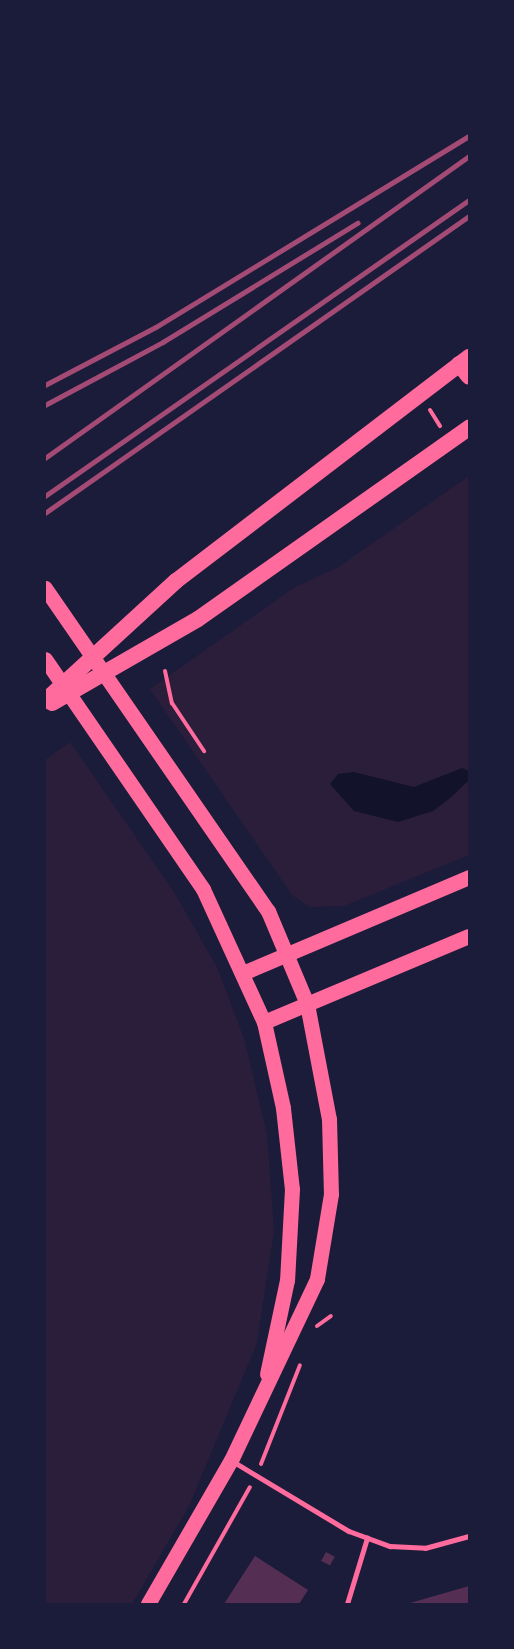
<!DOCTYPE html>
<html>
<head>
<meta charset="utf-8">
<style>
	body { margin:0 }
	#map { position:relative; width:514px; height:1649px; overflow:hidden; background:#1b1b3a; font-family:"Space Grotesk",sans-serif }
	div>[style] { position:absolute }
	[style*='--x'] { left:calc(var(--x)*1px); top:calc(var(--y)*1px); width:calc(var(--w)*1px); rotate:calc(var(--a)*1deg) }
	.green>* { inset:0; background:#2a1e3b }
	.water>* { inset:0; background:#12122b }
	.building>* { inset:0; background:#542f53; transform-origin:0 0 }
	.path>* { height:4px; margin:-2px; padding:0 2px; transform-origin:2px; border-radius:2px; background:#ff6b9d }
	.service>* { height:4.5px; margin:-2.25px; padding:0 2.25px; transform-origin:2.25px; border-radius:2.25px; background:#ff6b9d }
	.primary>* { height:15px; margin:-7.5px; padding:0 7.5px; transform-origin:7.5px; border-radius:7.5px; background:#ff6b9d }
	.trunk>* { height:16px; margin:-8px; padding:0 8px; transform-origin:8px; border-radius:8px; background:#ff6b9d }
	.rail>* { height:4.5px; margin:-2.25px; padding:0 2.25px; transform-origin:2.25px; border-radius:2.25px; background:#a44b75 }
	span { translate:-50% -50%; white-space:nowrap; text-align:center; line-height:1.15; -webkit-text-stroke:4.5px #1b1b3a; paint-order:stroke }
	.frame { position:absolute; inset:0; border:46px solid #1b1b3a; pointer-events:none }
</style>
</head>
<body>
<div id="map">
	<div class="green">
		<i style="clip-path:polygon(469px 476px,469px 855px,344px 906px,309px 907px,292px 895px,150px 689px,295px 587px,337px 568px)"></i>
		<i style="clip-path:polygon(70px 742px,174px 892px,217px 967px,244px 1038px,267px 1134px,274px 1231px,257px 1343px,189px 1506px,132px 1604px,45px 1604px,45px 760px)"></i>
	</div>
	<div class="water">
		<i style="clip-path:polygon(462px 768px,469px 771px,468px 781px,449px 799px,433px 811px,398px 822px,354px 811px,330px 784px,338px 774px,354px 772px,414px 787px)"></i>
	</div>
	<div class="building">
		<i style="left:326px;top:1552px;width:10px;height:10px;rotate:29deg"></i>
		<i style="clip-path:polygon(255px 1556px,308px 1590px,299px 1604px,224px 1604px)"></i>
		<i style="clip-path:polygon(469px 1586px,469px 1604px,410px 1604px,410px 1603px)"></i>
	</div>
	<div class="path">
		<i style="--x:430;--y:410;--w:19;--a:58"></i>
		<i style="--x:165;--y:671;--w:33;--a:78"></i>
		<i style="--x:172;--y:703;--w:58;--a:56.3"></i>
		<i style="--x:317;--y:1326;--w:17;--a:-36"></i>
		<i style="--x:261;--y:1464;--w:106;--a:-68.5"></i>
		<i style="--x:184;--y:1604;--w:134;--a:-60.6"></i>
	</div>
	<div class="service">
		<i style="--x:234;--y:1462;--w:134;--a:31"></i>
		<i style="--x:349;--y:1531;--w:44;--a:20.1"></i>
		<i style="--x:390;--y:1546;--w:35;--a:3"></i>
		<i style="--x:425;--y:1548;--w:46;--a:-15.3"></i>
		<i style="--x:347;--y:1604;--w:69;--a:-73.1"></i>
	</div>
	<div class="primary">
		<i style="--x:45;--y:588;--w:393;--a:55.4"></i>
		<i style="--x:268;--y:911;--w:101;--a:67.2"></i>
		<i style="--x:307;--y:1004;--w:117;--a:79.2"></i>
		<i style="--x:329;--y:1119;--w:75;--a:88.5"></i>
		<i style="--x:331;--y:1194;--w:86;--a:99.4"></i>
		<i style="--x:317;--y:1279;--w:200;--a:115.4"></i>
		<i style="--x:231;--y:1460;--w:166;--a:120"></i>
		<i style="--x:45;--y:659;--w:279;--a:55.5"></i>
		<i style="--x:203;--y:889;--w:146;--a:65.4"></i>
		<i style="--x:264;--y:1022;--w:88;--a:77.5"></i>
		<i style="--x:283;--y:1108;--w:81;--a:83.7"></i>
		<i style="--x:292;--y:1189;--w:91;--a:93.1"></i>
		<i style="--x:287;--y:1280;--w:96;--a:102"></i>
		<i style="--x:245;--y:972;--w:243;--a:-23"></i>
		<i style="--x:264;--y:1022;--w:222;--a:-22.8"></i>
	</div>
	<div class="trunk">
		<i style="--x:459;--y:364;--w:16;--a:52"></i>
		<i style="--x:45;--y:701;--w:178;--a:-42.5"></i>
		<i style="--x:176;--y:581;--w:369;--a:-37.4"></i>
		<i style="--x:52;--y:703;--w:168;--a:-29.9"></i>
		<i style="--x:198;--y:619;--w:332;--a:-35.2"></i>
	</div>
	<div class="rail">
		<i style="--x:45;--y:385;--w:125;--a:-27.6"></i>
		<i style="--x:156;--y:327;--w:367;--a:-31.4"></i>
		<i style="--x:45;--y:405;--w:134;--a:-28.1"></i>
		<i style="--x:163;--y:342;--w:228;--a:-31.5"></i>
		<i style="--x:45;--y:458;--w:521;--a:-35.46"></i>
		<i style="--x:45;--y:496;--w:517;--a:-34.92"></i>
		<i style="--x:45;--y:513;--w:518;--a:-35.01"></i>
	</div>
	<div class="frame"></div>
</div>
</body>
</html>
